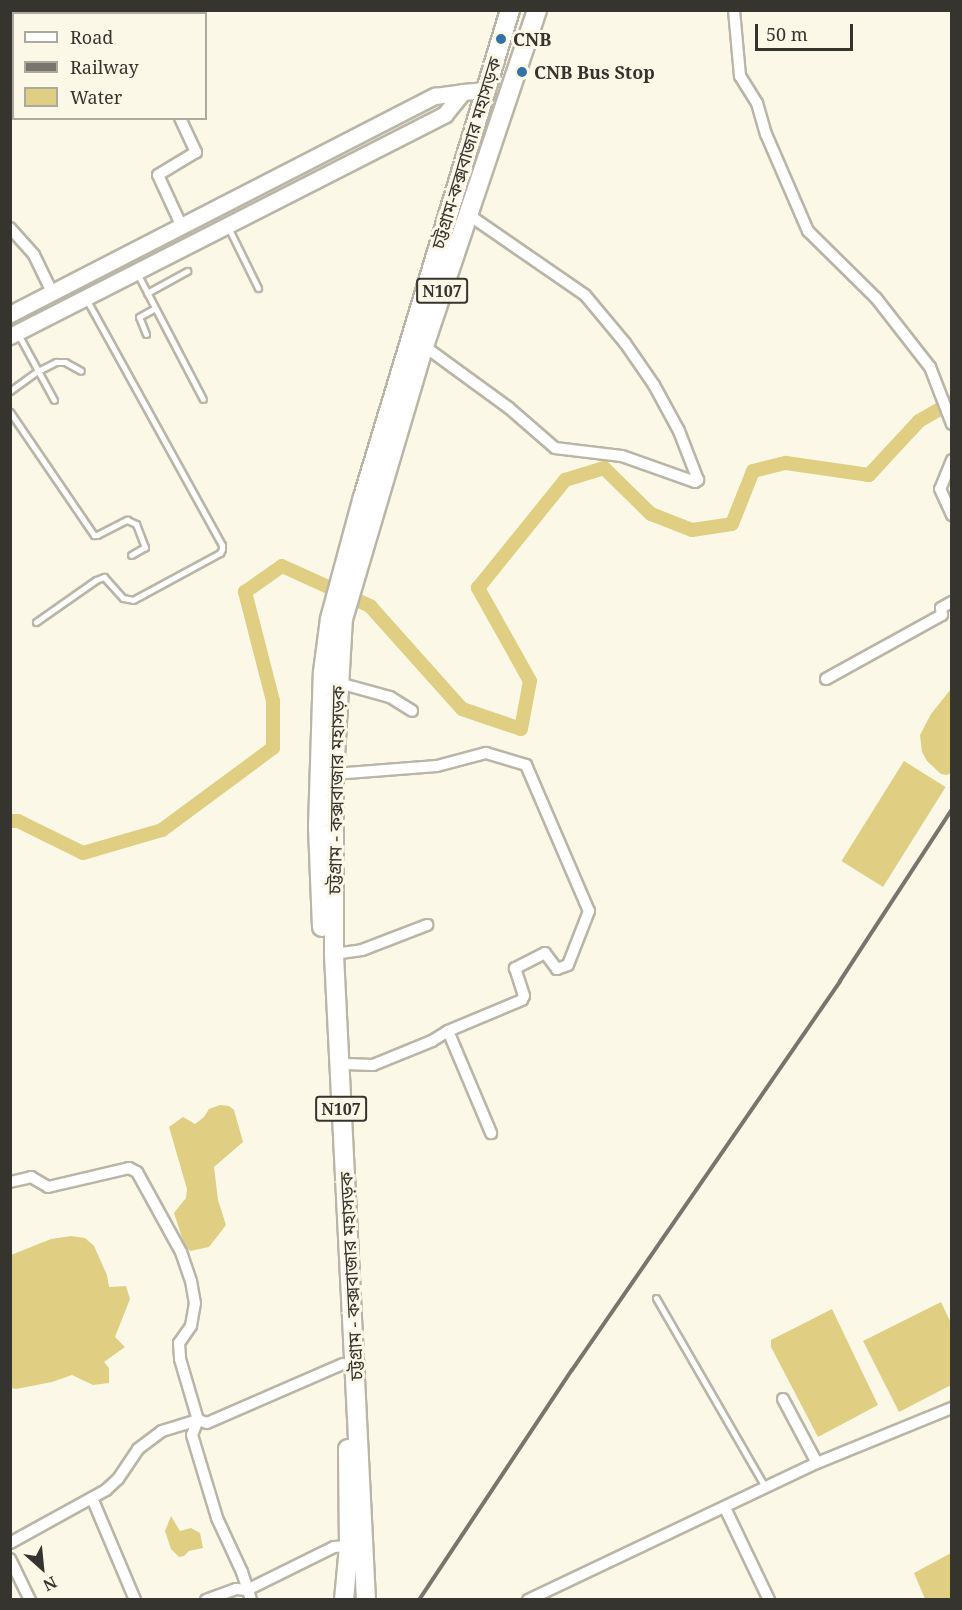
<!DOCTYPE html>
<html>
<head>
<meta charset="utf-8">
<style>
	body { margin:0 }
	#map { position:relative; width:962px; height:1610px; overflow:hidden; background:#fbf8e8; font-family:"Noto Serif","Noto Sans Bengali",serif }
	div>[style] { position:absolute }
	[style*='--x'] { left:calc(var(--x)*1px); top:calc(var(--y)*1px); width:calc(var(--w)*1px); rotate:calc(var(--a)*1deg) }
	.water>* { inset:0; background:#e0cf82; transform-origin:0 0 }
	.canal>* { height:14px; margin:-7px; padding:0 7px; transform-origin:7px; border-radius:7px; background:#e0cf82 }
	.roads { filter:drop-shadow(2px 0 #b9b6a7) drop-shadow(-2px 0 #b9b6a7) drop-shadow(0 2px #b9b6a7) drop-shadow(0 -2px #b9b6a7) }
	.lane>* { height:5px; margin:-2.5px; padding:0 2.5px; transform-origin:2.5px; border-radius:2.5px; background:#fff }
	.street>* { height:10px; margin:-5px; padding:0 5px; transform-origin:5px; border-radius:5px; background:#fff }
	.secondary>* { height:15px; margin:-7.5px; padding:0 7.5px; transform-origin:7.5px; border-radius:7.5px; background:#fff }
	.highway>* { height:18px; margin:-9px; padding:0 9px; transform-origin:9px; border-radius:9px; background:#fff }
	.rail>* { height:4px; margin:-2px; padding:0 2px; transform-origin:2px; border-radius:2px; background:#77756c }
	.dots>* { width:16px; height:16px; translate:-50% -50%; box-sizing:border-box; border:3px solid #fbf8e8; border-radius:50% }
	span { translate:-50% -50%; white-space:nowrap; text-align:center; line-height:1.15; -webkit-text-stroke:6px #fbf8e8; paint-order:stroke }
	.shield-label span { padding:2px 4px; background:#fbf8e8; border:2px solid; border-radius:4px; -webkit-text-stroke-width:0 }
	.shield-label { font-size:16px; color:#35342e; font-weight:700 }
	.poi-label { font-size:18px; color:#35342e; font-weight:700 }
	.left { translate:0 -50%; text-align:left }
	.street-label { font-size:18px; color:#35342e }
	.frame { position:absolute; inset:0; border:12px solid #35342e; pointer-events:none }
	.legend { position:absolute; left:12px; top:12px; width:195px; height:108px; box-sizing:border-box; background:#fbf8e8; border:2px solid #acaa9e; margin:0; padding:8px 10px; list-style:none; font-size:18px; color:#35342e }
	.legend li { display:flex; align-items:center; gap:12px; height:30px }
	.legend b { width:30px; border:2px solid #acaa9e }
	.north { position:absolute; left:12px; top:1538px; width:60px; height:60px; -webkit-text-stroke:4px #fbf8e8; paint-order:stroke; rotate:153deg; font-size:16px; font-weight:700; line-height:24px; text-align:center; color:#35342e }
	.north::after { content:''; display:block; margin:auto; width:21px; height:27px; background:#35342e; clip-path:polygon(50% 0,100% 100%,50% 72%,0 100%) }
	.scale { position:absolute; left:755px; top:24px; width:98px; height:27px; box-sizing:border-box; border:3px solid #35342e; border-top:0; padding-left:8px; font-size:18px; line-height:21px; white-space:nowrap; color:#35342e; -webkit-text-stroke:4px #fbf8e8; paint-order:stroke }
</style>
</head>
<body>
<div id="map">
	<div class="water">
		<i style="clip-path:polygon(951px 689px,951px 773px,947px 775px,941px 774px,927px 761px,922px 752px,920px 735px,931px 714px)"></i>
		<i style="left:904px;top:761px;width:49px;height:118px;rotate:32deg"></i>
		<i style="clip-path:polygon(220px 1105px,229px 1106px,234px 1110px,243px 1142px,214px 1167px,218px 1200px,226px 1225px,209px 1247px,190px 1251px,184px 1244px,174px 1213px,186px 1198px,187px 1189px,169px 1127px,183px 1117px,195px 1124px,204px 1117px,209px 1109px)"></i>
		<i style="clip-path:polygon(71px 1236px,85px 1238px,94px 1246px,107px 1275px,109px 1287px,126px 1286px,130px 1299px,115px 1337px,125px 1347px,104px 1362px,109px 1368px,109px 1383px,93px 1385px,72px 1375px,52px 1382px,16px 1389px,11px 1388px,11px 1255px,51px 1239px)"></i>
		<i style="clip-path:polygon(941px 1302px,951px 1323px,951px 1385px,899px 1412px,863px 1341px)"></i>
		<i style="clip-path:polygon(832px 1309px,878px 1405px,818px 1437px,771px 1347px,771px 1340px)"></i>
		<i style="clip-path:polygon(171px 1516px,180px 1531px,191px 1528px,200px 1533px,203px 1548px,189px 1551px,184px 1556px,179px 1557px,171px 1549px,165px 1531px)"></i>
		<i style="clip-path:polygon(951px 1553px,951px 1599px,925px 1599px,914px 1573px)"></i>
	</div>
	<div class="canal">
		<i style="--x:10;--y:821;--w:8;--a:0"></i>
		<i style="--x:18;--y:821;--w:72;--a:26.2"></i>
		<i style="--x:83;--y:853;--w:82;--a:-16.2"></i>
		<i style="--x:162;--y:830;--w:138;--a:-36.5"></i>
		<i style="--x:273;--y:748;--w:47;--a:-90"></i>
		<i style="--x:273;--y:701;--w:113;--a:-104.4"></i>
		<i style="--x:245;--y:592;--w:45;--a:-35.1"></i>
		<i style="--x:282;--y:566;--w:97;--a:24.4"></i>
		<i style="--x:370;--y:606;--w:138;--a:48.2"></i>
		<i style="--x:462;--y:709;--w:62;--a:18.7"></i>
		<i style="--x:521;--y:729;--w:49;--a:-79.4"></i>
		<i style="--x:530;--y:681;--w:107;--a:-119.2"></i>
		<i style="--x:478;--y:588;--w:139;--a:-51.1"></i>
		<i style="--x:565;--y:480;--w:41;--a:-17.1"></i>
		<i style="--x:604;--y:468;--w:66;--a:44.4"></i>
		<i style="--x:651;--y:514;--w:44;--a:21.3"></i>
		<i style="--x:692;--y:530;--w:40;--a:-8.5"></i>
		<i style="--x:732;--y:524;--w:57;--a:-68.4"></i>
		<i style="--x:753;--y:471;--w:34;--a:-14"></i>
		<i style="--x:786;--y:463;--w:84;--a:8.2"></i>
		<i style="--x:869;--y:475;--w:74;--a:-47.2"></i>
		<i style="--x:919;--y:421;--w:38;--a:-30"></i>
	</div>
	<div class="roads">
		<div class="lane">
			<i style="--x:228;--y:227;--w:68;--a:63.8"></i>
			<i style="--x:137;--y:273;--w:142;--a:62.4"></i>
			<i style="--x:147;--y:293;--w:46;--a:-28.8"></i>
			<i style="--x:18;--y:334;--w:75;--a:61.4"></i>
			<i style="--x:146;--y:334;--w:18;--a:-112"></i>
			<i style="--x:139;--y:317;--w:18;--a:-29"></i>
			<i style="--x:10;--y:391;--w:34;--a:-36"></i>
			<i style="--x:38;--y:371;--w:20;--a:-27"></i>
			<i style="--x:56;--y:362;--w:9;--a:0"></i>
			<i style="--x:65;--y:362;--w:18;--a:29"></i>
			<i style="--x:10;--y:412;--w:149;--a:55.7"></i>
			<i style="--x:94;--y:535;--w:3;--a:0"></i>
			<i style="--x:97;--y:535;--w:34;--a:-27"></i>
			<i style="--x:127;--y:520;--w:10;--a:24"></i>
			<i style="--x:136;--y:524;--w:25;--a:69"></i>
			<i style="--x:145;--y:547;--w:16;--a:150"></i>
			<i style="--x:36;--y:622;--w:73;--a:-35"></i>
			<i style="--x:96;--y:580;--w:9;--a:-21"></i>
			<i style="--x:104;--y:577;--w:28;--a:48"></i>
			<i style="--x:123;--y:598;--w:10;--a:11"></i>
			<i style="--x:133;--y:600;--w:99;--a:-28.4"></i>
			<i style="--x:220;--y:553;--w:4;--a:-63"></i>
			<i style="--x:222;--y:549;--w:4;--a:-90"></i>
			<i style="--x:222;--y:545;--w:281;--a:-118.9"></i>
			<i style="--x:656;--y:1298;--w:218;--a:60"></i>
		</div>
		<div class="street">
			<i style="--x:164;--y:10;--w:4;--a:63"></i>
			<i style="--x:734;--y:10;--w:66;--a:84.8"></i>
			<i style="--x:740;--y:76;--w:32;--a:58"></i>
			<i style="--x:757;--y:103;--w:32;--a:74"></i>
			<i style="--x:766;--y:134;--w:106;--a:66.6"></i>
			<i style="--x:808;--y:231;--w:95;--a:44.6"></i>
			<i style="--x:876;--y:298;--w:88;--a:52"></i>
			<i style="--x:930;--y:367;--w:61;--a:68.9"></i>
			<i style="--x:10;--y:74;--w:4;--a:-27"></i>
			<i style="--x:180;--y:118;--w:38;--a:65"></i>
			<i style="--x:196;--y:152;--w:44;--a:148.8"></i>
			<i style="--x:158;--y:175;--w:57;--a:65.2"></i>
			<i style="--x:10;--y:228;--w:36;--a:48"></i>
			<i style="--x:34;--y:255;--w:41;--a:64.1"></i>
			<i style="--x:424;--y:346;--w:105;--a:36.1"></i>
			<i style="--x:509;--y:408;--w:61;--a:41"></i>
			<i style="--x:555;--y:448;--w:67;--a:6.8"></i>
			<i style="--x:622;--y:456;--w:77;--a:19.6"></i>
			<i style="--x:695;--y:482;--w:4;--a:-34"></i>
			<i style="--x:698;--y:480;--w:53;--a:-111.2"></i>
			<i style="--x:679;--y:431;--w:52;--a:-118.5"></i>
			<i style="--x:654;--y:385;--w:51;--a:-124.6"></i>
			<i style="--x:625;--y:343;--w:62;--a:-129.8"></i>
			<i style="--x:585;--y:295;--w:141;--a:-145.4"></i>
			<i style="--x:952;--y:460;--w:31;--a:112"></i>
			<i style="--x:940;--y:489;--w:29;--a:65"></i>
			<i style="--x:826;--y:679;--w:132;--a:-28.9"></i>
			<i style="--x:942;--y:615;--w:7;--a:-98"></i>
			<i style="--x:941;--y:608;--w:13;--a:-29"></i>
			<i style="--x:339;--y:683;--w:53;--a:15.4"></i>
			<i style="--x:390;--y:697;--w:26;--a:32"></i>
			<i style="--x:334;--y:774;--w:103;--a:-4.4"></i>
			<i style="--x:437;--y:766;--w:51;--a:-14.9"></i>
			<i style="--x:486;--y:753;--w:42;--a:16.7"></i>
			<i style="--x:526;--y:765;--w:159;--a:66.7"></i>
			<i style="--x:589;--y:911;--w:58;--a:111.3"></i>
			<i style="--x:568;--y:965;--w:12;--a:160"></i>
			<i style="--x:557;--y:969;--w:20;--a:-127"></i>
			<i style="--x:545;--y:953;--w:34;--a:153"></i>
			<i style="--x:515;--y:968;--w:29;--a:72"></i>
			<i style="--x:524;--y:996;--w:4;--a:117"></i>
			<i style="--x:522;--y:1000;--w:80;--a:157.3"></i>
			<i style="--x:448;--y:1031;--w:19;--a:148"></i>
			<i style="--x:432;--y:1041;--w:64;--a:157.9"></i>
			<i style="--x:373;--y:1065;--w:35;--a:-178"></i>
			<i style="--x:334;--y:954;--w:28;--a:-8"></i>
			<i style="--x:362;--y:950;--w:70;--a:-21"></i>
			<i style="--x:448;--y:1031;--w:111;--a:67.1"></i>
			<i style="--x:10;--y:1182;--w:22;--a:-13"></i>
			<i style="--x:31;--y:1177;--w:20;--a:30"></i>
			<i style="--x:48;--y:1187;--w:83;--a:-13.2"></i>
			<i style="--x:129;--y:1168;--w:9;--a:27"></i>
			<i style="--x:137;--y:1172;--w:91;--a:61.2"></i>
			<i style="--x:181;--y:1252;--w:31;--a:71"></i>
			<i style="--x:191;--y:1281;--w:22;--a:80"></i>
			<i style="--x:195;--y:1303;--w:23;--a:100"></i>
			<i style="--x:191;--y:1326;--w:21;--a:125"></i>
			<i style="--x:179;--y:1343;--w:16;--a:86"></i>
			<i style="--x:180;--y:1359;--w:64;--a:73.6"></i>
			<i style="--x:198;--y:1420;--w:16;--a:112"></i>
			<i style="--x:192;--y:1435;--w:87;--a:73.2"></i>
			<i style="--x:217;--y:1518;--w:60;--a:65.2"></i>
			<i style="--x:242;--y:1572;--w:29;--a:72"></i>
			<i style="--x:783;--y:1399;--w:72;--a:62"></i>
			<i style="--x:92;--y:1498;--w:111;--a:67.1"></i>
			<i style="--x:725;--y:1508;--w:102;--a:64.4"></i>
			<i style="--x:10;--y:1543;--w:110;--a:-28.9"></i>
			<i style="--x:106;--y:1490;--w:16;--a:-43"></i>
			<i style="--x:118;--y:1479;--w:36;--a:-56"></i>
			<i style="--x:138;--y:1449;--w:30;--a:-37"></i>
			<i style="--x:162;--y:1431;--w:38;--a:-17"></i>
			<i style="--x:198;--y:1420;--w:9;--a:18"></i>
			<i style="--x:207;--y:1423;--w:148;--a:-23.5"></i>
			<i style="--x:10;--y:1559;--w:46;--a:64"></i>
			<i style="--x:206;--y:1600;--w:32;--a:-20"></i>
			<i style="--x:236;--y:1589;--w:11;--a:5"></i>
			<i style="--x:247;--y:1590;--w:97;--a:-26.3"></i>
			<i style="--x:334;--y:1547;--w:15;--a:-4"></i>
			<i style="--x:528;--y:1600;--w:320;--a:-25.4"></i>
			<i style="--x:817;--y:1463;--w:146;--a:-22.2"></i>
		</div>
		<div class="secondary">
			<i style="--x:10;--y:314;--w:478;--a:-27.2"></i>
			<i style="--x:435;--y:96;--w:28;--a:-8"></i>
			<i style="--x:10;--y:336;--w:488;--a:-27"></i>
			<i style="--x:445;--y:114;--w:28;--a:-51"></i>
			<i style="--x:463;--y:92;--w:23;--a:-5"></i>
		</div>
		<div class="highway">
			<i style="--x:322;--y:927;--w:100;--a:-92.3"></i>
			<i style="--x:318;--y:827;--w:155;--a:-88.2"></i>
			<i style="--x:323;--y:672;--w:53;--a:-82.5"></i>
			<i style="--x:330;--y:619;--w:126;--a:-74.9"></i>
			<i style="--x:363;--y:497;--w:509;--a:-73.2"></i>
			<i style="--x:344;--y:1600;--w:54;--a:-84.7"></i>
			<i style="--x:349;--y:1546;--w:97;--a:-90.6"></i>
			<i style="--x:366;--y:1600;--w:647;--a:-92.84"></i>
			<i style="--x:334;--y:954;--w:180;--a:-90"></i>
			<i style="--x:334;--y:774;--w:155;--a:-86.7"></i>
			<i style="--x:343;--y:619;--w:285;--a:-73.5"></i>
			<i style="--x:424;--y:346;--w:354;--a:-71.4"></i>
		</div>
	</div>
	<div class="rail">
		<i style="--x:419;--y:1600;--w:276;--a:-56.4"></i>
		<i style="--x:572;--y:1370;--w:472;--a:-55.4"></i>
		<i style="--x:840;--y:981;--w:205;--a:-56.9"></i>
	</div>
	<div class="dots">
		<i style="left:501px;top:39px;background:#3272a9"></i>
		<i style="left:522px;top:72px;background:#3272a9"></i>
	</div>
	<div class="shield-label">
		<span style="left:442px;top:291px">N107</span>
		<span style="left:341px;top:1109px">N107</span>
	</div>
	<div class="poi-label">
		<span class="left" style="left:513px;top:39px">CNB</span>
		<span class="left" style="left:534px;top:72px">CNB Bus Stop</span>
	</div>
	<div class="street-label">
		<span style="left:466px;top:153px;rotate:-73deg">চট্টগ্রাম-কক্সবাজার মহাসড়ক</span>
		<span style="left:336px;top:790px;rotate:-89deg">চট্টগ্রাম - কক্সবাজার মহাসড়ক</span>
		<span style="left:351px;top:1276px;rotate:-93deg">চট্টগ্রাম - কক্সবাজার মহাসড়ক</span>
	</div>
	<div class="frame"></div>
	<ul class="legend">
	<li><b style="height:8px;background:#fff"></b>Road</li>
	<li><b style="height:8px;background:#77756c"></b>Railway</li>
	<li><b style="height:16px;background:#e0cf82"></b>Water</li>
	</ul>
	<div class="north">N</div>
	<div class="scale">50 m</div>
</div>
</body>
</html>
